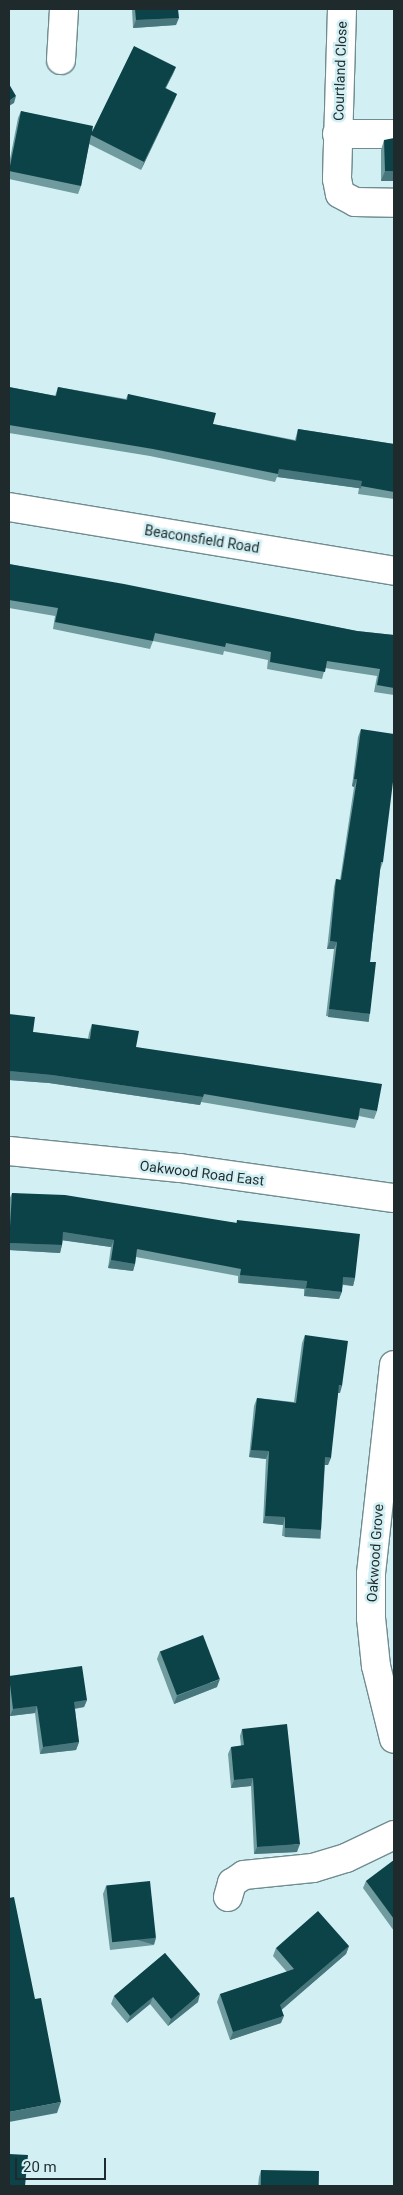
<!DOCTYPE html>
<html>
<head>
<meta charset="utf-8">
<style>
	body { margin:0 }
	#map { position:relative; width:403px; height:2195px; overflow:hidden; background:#d2f0f4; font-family:Roboto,sans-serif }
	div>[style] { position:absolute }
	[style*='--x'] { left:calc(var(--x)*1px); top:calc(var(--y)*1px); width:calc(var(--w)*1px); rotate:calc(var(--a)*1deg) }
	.roads { filter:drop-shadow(1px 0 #708c8f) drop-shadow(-1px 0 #708c8f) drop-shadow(0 1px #708c8f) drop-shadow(0 -1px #708c8f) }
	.street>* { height:28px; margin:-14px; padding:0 14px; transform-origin:14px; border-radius:14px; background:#fff }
	.wall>* { inset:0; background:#6f9a9e }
	.shaded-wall>* { inset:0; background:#47777c; transform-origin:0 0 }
	.building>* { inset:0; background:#0c4349; transform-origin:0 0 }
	span { translate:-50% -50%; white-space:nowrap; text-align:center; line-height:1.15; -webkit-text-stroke:5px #d2f0f4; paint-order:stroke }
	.street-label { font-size:14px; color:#1f2a2c }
	.frame { position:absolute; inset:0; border:10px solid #1f2a2c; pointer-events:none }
	.scale { position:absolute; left:15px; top:2158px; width:91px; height:22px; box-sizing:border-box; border:2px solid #1f2a2c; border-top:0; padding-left:6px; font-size:15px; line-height:18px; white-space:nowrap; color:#1f2a2c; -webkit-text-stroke:4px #d2f0f4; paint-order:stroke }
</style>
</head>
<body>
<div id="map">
	<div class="roads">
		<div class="street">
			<i style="--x:342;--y:9;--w:170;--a:91.7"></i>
			<i style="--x:337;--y:179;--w:15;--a:79"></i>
			<i style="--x:340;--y:194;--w:17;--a:28"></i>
			<i style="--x:355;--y:202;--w:39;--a:1"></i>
			<i style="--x:61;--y:60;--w:51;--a:-86.6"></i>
			<i style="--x:337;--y:134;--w:57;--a:0"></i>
			<i style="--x:9;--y:507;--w:390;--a:9.4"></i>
			<i style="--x:9;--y:1151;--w:172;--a:5.7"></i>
			<i style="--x:180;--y:1168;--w:216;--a:8"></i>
			<i style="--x:394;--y:1365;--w:210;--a:96.3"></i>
			<i style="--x:371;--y:1574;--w:44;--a:90"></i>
			<i style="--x:371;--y:1618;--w:48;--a:84.1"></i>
			<i style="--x:376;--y:1666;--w:75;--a:76.1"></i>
			<i style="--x:228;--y:1897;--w:15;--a:-74"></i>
			<i style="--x:232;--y:1883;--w:14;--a:-34"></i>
			<i style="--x:244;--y:1875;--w:69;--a:-5.8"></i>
			<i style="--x:313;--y:1868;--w:34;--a:-17"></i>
			<i style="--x:346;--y:1858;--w:53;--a:-25.6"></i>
		</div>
	</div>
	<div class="wall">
		<i style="clip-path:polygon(132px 9px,178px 9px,176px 25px,133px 28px)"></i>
		<i style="clip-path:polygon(176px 67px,166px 88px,177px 94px,174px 101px,141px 170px,89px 144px,81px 186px,78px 194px,9px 179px,9px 164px,18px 118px,21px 111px,92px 132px)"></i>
		<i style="clip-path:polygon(384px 140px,394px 181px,381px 181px,381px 150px)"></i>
		<i style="clip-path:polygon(9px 387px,55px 396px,58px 387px,126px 399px,128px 394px,213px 424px,295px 440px,298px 429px,394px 444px,394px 499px,358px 494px,359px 488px,277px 477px,275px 482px,150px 456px,9px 433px)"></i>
		<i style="clip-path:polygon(9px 564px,357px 631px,394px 635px,394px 695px,374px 692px,377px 676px,325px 668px,322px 679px,267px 669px,268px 660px,224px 651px,223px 655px,153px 641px,150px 649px,53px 629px,55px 616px,9px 608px)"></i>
		<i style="clip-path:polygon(361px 729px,383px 862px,380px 870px,370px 962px,367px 1021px,326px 1016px,334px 949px,327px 949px,334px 887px,336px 879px,340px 880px,354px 787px,352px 786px,358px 737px)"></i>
		<i style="clip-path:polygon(9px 1014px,33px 1032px,88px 1039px,89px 1033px,92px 1024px,136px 1047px,377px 1111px,374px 1119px,359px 1116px,355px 1128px,201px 1102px,200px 1105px,49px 1083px,9px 1080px)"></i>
		<i style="clip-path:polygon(12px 1193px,236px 1223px,237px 1220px,355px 1278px,353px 1286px,343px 1285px,339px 1299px,304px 1296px,304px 1289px,238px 1283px,238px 1276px,136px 1257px,135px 1264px,133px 1271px,108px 1268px,111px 1247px,63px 1240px,60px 1253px,9px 1250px,9px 1200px)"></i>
		<i style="clip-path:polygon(305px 1335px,340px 1393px,338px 1393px,328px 1465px,325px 1465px,321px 1530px,318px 1538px,282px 1536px,283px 1525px,263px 1523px,266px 1459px,249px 1457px,254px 1406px,257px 1398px,294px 1402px,302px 1343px)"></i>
		<i style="clip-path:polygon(160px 1651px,217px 1687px,174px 1704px,157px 1659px)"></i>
		<i style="clip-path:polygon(9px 1676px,87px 1700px,84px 1707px,75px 1709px,79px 1742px,76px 1750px,40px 1754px,35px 1713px,10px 1716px,9px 1708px)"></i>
		<i style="clip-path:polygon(242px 1729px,297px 1852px,254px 1854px,251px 1786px,231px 1788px,228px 1754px,231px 1747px,241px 1746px,240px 1736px)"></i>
		<i style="clip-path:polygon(394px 1860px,394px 1931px,363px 1888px,366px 1881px)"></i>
		<i style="clip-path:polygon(106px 1886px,154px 1945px,110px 1950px,103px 1894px)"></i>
		<i style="clip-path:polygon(349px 1946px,346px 1954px,282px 2009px,281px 2023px,230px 2040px,217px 2002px,220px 1994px,287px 1972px,273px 1956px,276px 1948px)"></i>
		<i style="clip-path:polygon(165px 1953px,198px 2002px,168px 2026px,150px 2004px,127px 2023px,111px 2004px,114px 1996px)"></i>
		<i style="clip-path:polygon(261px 2170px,319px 2186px,258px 2186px,259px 2177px)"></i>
	</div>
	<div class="shaded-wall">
		<i style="clip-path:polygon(179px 18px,176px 25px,133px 28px,136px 20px)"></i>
		<i style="clip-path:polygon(176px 67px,173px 74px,162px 95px,165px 88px)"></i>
		<i style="clip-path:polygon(177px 94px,174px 101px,141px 170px,144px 162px)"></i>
		<i style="clip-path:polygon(16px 96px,14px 103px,9px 106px,9px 101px)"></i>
		<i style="clip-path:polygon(385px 171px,394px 171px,394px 181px,381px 181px)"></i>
		<i style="left:279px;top:469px;width:84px;height:8px;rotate:8deg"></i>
		<i style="clip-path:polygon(354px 779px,357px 779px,354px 787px,352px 786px)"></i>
		<i style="clip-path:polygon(330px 941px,337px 942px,334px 949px,327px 949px)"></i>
		<i style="left:329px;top:1009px;width:41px;height:8px;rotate:7deg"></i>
		<i style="clip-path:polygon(9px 1071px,52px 1075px,203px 1097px,200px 1105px,49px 1083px,9px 1080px)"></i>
		<i style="clip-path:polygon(63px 1232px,114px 1240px,111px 1247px,60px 1240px)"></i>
		<i style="clip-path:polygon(9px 1243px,62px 1245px,60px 1253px,9px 1250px)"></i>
		<i style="clip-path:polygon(111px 1260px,135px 1264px,133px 1271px,108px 1268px)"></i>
		<i style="left:240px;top:1275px;width:67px;height:8px;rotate:5deg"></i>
		<i style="clip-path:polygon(343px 1277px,355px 1278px,353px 1286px,341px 1284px)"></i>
		<i style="clip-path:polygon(306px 1288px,342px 1292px,339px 1299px,304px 1296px)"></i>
		<i style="clip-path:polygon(339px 1385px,342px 1386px,340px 1393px,336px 1393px)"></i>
		<i style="clip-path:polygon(251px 1450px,269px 1451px,266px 1459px,249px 1457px)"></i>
		<i style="clip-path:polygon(325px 1457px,331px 1458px,328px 1465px,322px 1465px)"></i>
		<i style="clip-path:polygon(265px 1516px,285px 1517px,283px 1525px,263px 1523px)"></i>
		<i style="left:285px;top:1528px;width:36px;height:9px;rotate:3deg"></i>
		<i style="clip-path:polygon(220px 1679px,217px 1687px,174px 1704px,177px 1696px)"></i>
		<i style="clip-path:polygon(87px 1700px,84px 1707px,71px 1709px,74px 1702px)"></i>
		<i style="clip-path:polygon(37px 1706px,35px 1713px,10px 1716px,13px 1709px)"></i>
		<i style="clip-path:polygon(79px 1742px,76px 1750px,40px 1754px,43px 1747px)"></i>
		<i style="clip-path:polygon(253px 1778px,251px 1786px,231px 1788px,234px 1780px)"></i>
		<i style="clip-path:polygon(300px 1844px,297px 1852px,254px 1854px,257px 1847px)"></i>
		<i style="left:156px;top:1938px;width:7px;height:44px;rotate:106deg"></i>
		<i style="clip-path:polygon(349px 1946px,346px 1954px,278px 2013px,280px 2005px)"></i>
		<i style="clip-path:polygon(200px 1994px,198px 2002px,168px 2026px,171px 2019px)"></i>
		<i style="clip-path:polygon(153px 1997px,150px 2004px,127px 2023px,130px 2016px)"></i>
		<i style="clip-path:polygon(284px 2016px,281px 2023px,230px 2040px,233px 2032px)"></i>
		<i style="clip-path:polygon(61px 2102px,57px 2113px,9px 2122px,9px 2112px)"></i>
	</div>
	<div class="building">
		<i style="clip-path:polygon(135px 9px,178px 9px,179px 18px,136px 20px)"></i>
		<i style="clip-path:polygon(134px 46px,176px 67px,165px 88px,177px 94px,144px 162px,91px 135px,81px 186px,9px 171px,21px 111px,93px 126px,92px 132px)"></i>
		<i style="clip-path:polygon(9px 84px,16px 96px,9px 101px)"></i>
		<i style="clip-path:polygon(394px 138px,394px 171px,385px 171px,384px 140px)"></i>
		<i style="clip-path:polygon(9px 387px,56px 396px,58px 387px,127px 400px,128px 394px,216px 413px,213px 424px,296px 441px,298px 429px,394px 444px,394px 492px,361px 486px,362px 481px,279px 469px,278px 474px,153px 449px,9px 425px)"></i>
		<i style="clip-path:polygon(9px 564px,124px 584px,357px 631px,394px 635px,394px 688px,377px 685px,380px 669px,327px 661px,325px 672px,270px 662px,271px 652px,226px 643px,225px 647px,155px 633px,153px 641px,55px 622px,58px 608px,9px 600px)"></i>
		<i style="clip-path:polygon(361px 729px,394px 734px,394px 774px,383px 862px,381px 862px,370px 962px,376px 962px,370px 1014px,329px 1009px,337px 942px,330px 941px,336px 879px,341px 880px,357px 779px,354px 779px)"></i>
		<i style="clip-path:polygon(9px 1014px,35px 1017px,33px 1032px,90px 1039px,92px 1024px,139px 1031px,136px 1047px,382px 1084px,377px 1111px,360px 1108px,358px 1120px,204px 1094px,203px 1097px,52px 1075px,9px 1071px)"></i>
		<i style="clip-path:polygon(12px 1193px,65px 1195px,237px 1223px,237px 1220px,360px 1234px,355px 1278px,343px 1277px,342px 1292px,306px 1288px,307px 1281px,240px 1275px,241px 1269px,137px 1249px,135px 1264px,111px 1260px,114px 1240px,63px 1232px,62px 1245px,9px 1243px)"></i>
		<i style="clip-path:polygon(305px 1335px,348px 1341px,342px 1386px,339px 1385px,331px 1458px,325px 1457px,321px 1530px,285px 1528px,285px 1517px,265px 1516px,269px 1451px,251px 1450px,257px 1398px,296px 1403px)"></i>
		<i style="left:203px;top:1635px;width:47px;height:46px;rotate:69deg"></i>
		<i style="clip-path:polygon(82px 1666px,87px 1700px,74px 1702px,79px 1742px,43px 1747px,37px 1706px,13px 1709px,9px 1676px)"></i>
		<i style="clip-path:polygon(287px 1724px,300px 1844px,257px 1847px,253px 1778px,234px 1780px,231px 1747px,244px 1745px,242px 1729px)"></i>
		<i style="clip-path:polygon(394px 1860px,394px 1919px,366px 1881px)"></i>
		<i style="left:150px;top:1881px;width:57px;height:44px;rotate:84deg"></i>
		<i style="clip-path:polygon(14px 1897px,35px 1999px,41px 1998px,61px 2102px,9px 2112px,9px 1898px)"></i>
		<i style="clip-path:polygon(318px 1911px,349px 1946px,280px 2005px,284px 2016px,233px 2032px,220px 1994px,294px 1969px,276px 1948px)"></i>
		<i style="clip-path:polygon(165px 1953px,200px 1994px,171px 2019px,153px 1997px,130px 2016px,114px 1996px)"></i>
		<i style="clip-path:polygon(9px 2154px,28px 2155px,25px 2186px,9px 2186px)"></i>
		<i style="left:261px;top:2170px;width:58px;height:16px;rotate:1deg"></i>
	</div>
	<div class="street-label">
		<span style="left:340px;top:71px;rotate:-88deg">Courtland Close</span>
		<span style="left:202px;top:539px;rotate:9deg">Beaconsfield Road</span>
		<span style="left:202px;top:1173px;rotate:7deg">Oakwood Road East</span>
		<span style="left:375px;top:1553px;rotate:-86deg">Oakwood Grove</span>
	</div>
	<div class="frame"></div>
	<div class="scale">20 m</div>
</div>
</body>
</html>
